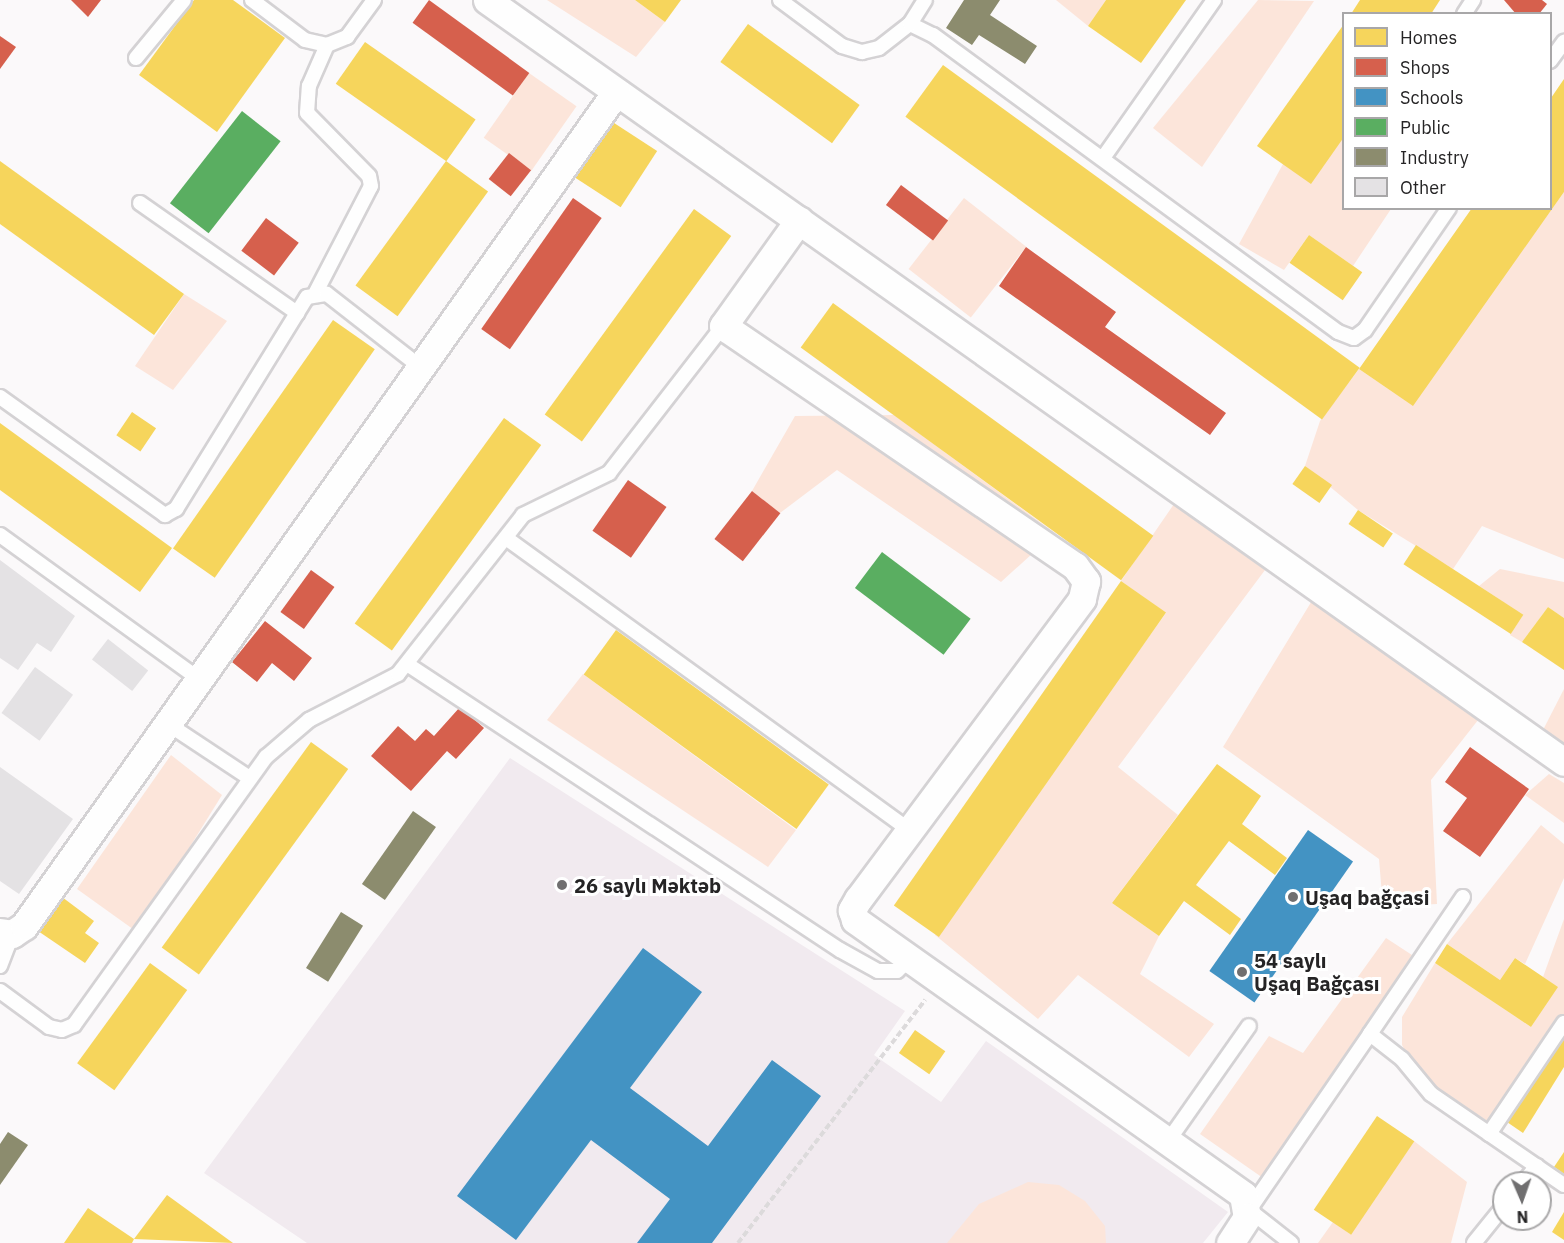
<!DOCTYPE html>
<html>
<head>
<meta charset="utf-8">
<style>
	body { margin:0 }
	#map { position:relative; width:1564px; height:1243px; overflow:hidden; background:#fbf9fa; font-family:"IBM Plex Sans",sans-serif }
	div>[style] { position:absolute }
	[style*='--x'] { left:calc(var(--x)*1px); top:calc(var(--y)*1px); width:calc(var(--w)*1px); rotate:calc(var(--a)*1deg) }
	.built>* { inset:0; background:#f1eaef }
	.green>* { inset:0; background:#fce5da; transform-origin:0 0 }
	.homes>* { inset:0; background:#f6d55c; transform-origin:0 0 }
	.shops>* { inset:0; background:#d6604d; transform-origin:0 0 }
	.schools>* { inset:0; background:#4393c3; transform-origin:0 0 }
	.public>* { inset:0; background:#5aae61; transform-origin:0 0 }
	.industry>* { inset:0; background:#8c8c6e; transform-origin:0 0 }
	.building>* { inset:0; background:#e4e2e4; transform-origin:0 0 }
	.path>* { height:4px; margin-top:-2px; transform-origin:0; background:repeating-linear-gradient(90deg,#dcdadb 0 6px,transparent 0 9px) }
	.roads { filter:drop-shadow(2px 0 #d4d2d4) drop-shadow(-2px 0 #d4d2d4) drop-shadow(0 2px #d4d2d4) drop-shadow(0 -2px #d4d2d4) }
	.lane>* { height:14px; margin:-7px; padding:0 7px; transform-origin:7px; border-radius:7px; background:#fefefe }
	.street>* { height:27px; margin:-13.5px; padding:0 13.5px; transform-origin:13.5px; border-radius:13.5px; background:#fefefe }
	.dots>* { width:16px; height:16px; translate:-50% -50%; box-sizing:border-box; border:3px solid #fff; border-radius:50% }
	span { translate:-50% -50%; white-space:nowrap; text-align:center; line-height:1.15; -webkit-text-stroke:6px #fff; paint-order:stroke }
	.poi-label { font-size:20px; color:#252425; font-weight:700 }
	.left { translate:0 -50%; text-align:left }
	.legend { position:absolute; left:1342px; top:12px; width:210px; height:198px; box-sizing:border-box; background:#fff; border:2px solid #a8a7a8; margin:0; padding:8px 10px; list-style:none; font-size:18px; color:#252425 }
	.legend li { display:flex; align-items:center; gap:12px; height:30px }
	.legend b { width:30px; border:2px solid #a8a7a8 }
	.north { position:absolute; left:1492px; top:1171px; width:60px; height:60px; box-sizing:border-box; background:#fff; border:2px solid #a8a7a8; border-radius:50%; rotate:178deg; font-size:16px; font-weight:700; line-height:24px; text-align:center; color:#252425 }
	.north::after { content:''; display:block; margin:auto; width:21px; height:27px; background:#706f70; clip-path:polygon(50% 0,100% 100%,50% 72%,0 100%) }
</style>
</head>
<body>
<div id="map">
	<div class="built">
		<i style="clip-path:polygon(510px 758px,905px 1011px,874px 1055px,941px 1102px,986px 1041px,1228px 1212px,1203px 1243px,307px 1243px,204px 1173px)"></i>
	</div>
	<div class="green">
		<i style="clip-path:polygon(547px 0,635px 0,665px 22px,636px 57px)"></i>
		<i style="clip-path:polygon(1056px 0,1106px 0,1088px 26px)"></i>
		<i style="clip-path:polygon(1258px 0,1314px 1px,1202px 167px,1153px 128px)"></i>
		<i style="left:529px;top:73px;width:58px;height:79px;rotate:35deg"></i>
		<i style="clip-path:polygon(1343px 137px,1344px 208px,1391px 209px,1353px 266px,1309px 235px,1284px 270px,1239px 244px,1283px 164px)"></i>
		<i style="clip-path:polygon(1564px 192px,1564px 559px,1482px 526px,1453px 569px,1358px 510px,1305px 466px,1320px 421px,1359px 369px,1412px 405px)"></i>
		<i style="left:964px;top:198px;width:79px;height:90px;rotate:38deg"></i>
		<i style="clip-path:polygon(184px 294px,227px 321px,173px 390px,135px 366px)"></i>
		<i style="clip-path:polygon(894px 415px,1055px 533px,1001px 582px,837px 470px,780px 513px,752px 491px,795px 416px)"></i>
		<i style="clip-path:polygon(1174px 504px,1265px 570px,1118px 767px,1178px 815px,1112px 903px,1159px 936px,1140px 974px,1214px 1024px,1189px 1057px,1078px 975px,1038px 1019px,935px 935px,1166px 613px,1121px 581px)"></i>
		<i style="clip-path:polygon(1500px 569px,1564px 582px,1564px 618px,1548px 607px,1522px 642px,1510px 635px,1523px 615px,1479px 586px)"></i>
		<i style="clip-path:polygon(1313px 599px,1482px 715px,1431px 780px,1437px 904px,1383px 907px,1379px 859px,1223px 747px)"></i>
		<i style="clip-path:polygon(583px 674px,796px 830px,768px 867px,547px 720px)"></i>
		<i style="clip-path:polygon(1564px 689px,1564px 744px,1543px 730px)"></i>
		<i style="clip-path:polygon(171px 755px,222px 795px,137px 932px,77px 889px)"></i>
		<i style="clip-path:polygon(1549px 774px,1564px 783px,1564px 823px,1525px 795px)"></i>
		<i style="clip-path:polygon(1541px 825px,1564px 844px,1564px 878px,1525px 964px,1515px 958px,1500px 980px,1447px 944px)"></i>
		<i style="clip-path:polygon(1564px 919px,1564px 1026px,1498px 1128px,1427px 1082px,1413px 1066px,1402px 1045px,1402px 1017px,1435px 963px,1531px 1027px,1557px 987px,1543px 977px)"></i>
		<i style="clip-path:polygon(1386px 938px,1412px 955px,1263px 1178px,1200px 1134px,1269px 1036px,1303px 1053px)"></i>
		<i style="clip-path:polygon(1414px 1141px,1467px 1182px,1451px 1243px,1318px 1243px,1333px 1222px,1350px 1234px)"></i>
		<i style="clip-path:polygon(1028px 1182px,1059px 1185px,1085px 1201px,1105px 1226px,1106px 1243px,947px 1243px,979px 1204px)"></i>
	</div>
	<div class="homes">
		<i style="clip-path:polygon(194px 0,233px 0,285px 38px,217px 132px,139px 75px)"></i>
		<i style="clip-path:polygon(635px 0,681px 0,665px 22px)"></i>
		<i style="clip-path:polygon(1106px 0,1186px 0,1141px 63px,1088px 26px)"></i>
		<i style="clip-path:polygon(1360px 0,1440px 0,1431px 14px,1351px 14px)"></i>
		<i style="left:748px;top:24px;width:138px;height:47px;rotate:36deg"></i>
		<i style="clip-path:polygon(1344px 24px,1344px 137px,1311px 184px,1257px 146px)"></i>
		<i style="left:365px;top:42px;width:135px;height:51px;rotate:35deg"></i>
		<i style="left:943px;top:65px;width:515px;height:64px;rotate:36deg"></i>
		<i style="clip-path:polygon(1564px 79px,1564px 192px,1413px 406px,1359px 369px,1472px 208px,1551px 208px,1551px 98px)"></i>
		<i style="left:611px;top:121px;width:55px;height:67px;rotate:33deg"></i>
		<i style="clip-path:polygon(0 161px,184px 294px,154px 335px,0 224px)"></i>
		<i style="left:446px;top:161px;width:52px;height:154px;rotate:36deg"></i>
		<i style="left:694px;top:209px;width:46px;height:254px;rotate:36deg"></i>
		<i style="left:1309px;top:235px;width:65px;height:34px;rotate:35deg"></i>
		<i style="left:833px;top:303px;width:396px;height:55px;rotate:36deg"></i>
		<i style="left:333px;top:320px;width:51px;height:279px;rotate:35deg"></i>
		<i style="left:132px;top:412px;width:29px;height:28px;rotate:34deg"></i>
		<i style="left:504px;top:418px;width:46px;height:254px;rotate:36deg"></i>
		<i style="clip-path:polygon(0 423px,172px 548px,140px 592px,0 490px)"></i>
		<i style="left:1305px;top:466px;width:33px;height:22px;rotate:35deg"></i>
		<i style="left:1358px;top:510px;width:42px;height:17px;rotate:34deg"></i>
		<i style="left:1416px;top:545px;width:128px;height:23px;rotate:33deg"></i>
		<i style="left:1121px;top:581px;width:55px;height:396px;rotate:35deg"></i>
		<i style="clip-path:polygon(1548px 607px,1564px 618px,1564px 670px,1522px 642px)"></i>
		<i style="left:616px;top:630px;width:263px;height:55px;rotate:36deg"></i>
		<i style="left:311px;top:742px;width:46px;height:254px;rotate:36deg"></i>
		<i style="clip-path:polygon(1217px 764px,1261px 796px,1242px 824px,1287px 858px,1275px 875px,1229px 841px,1196px 885px,1241px 919px,1230px 935px,1184px 901px,1159px 936px,1112px 903px)"></i>
		<i style="clip-path:polygon(62px 897px,94px 921px,85px 933px,99px 943px,85px 963px,38px 931px)"></i>
		<i style="clip-path:polygon(1447px 944px,1500px 980px,1515px 958px,1558px 987px,1531px 1027px,1435px 963px)"></i>
		<i style="left:150px;top:963px;width:46px;height:124px;rotate:36deg"></i>
		<i style="left:915px;top:1030px;width:37px;height:28px;rotate:35deg"></i>
		<i style="clip-path:polygon(1564px 1031px,1564px 1067px,1523px 1133px,1504px 1120px)"></i>
		<i style="left:1377px;top:1116px;width:45px;height:113px;rotate:34deg"></i>
		<i style="clip-path:polygon(1564px 1152px,1564px 1174px,1554px 1167px)"></i>
		<i style="clip-path:polygon(167px 1195px,233px 1243px,134px 1239px)"></i>
		<i style="clip-path:polygon(88px 1208px,134px 1239px,132px 1243px,64px 1243px)"></i>
		<i style="clip-path:polygon(1564px 1212px,1564px 1240px,1552px 1232px)"></i>
	</div>
	<div class="shops">
		<i style="clip-path:polygon(71px 0,101px 0,88px 17px)"></i>
		<i style="left:429px;top:0;width:124px;height:28px;rotate:36deg"></i>
		<i style="clip-path:polygon(1504px 0,1542px 0,1547px 4px,1539px 14px,1516px 14px)"></i>
		<i style="clip-path:polygon(0 36px,16px 47px,0 69px)"></i>
		<i style="left:509px;top:153px;width:28px;height:33px;rotate:38deg"></i>
		<i style="left:901px;top:185px;width:59px;height:25px;rotate:37deg"></i>
		<i style="left:573px;top:198px;width:35px;height:160px;rotate:35deg"></i>
		<i style="left:266px;top:218px;width:41px;height:41px;rotate:37deg"></i>
		<i style="clip-path:polygon(1026px 247px,1116px 312px,1105px 327px,1226px 413px,1210px 435px,999px 286px)"></i>
		<i style="left:628px;top:480px;width:47px;height:62px;rotate:35deg"></i>
		<i style="left:752px;top:491px;width:36px;height:61px;rotate:38deg"></i>
		<i style="left:311px;top:570px;width:29px;height:52px;rotate:36deg"></i>
		<i style="clip-path:polygon(265px 621px,312px 658px,294px 681px,272px 663px,257px 682px,232px 662px)"></i>
		<i style="clip-path:polygon(460px 707px,484px 728px,456px 759px,447px 751px,411px 791px,371px 756px,398px 726px,415px 741px,426px 729px,434px 736px)"></i>
		<i style="clip-path:polygon(1470px 747px,1529px 789px,1480px 857px,1443px 831px,1467px 798px,1445px 782px)"></i>
	</div>
	<div class="schools">
		<i style="left:1308px;top:830px;width:55px;height:172px;rotate:35deg"></i>
		<i style="clip-path:polygon(643px 948px,702px 992px,630px 1088px,708px 1146px,772px 1060px,821px 1096px,712px 1243px,637px 1243px,670px 1199px,591px 1140px,516px 1240px,457px 1196px)"></i>
	</div>
	<div class="public">
		<i style="left:242px;top:111px;width:49px;height:117px;rotate:38deg"></i>
		<i style="left:882px;top:552px;width:111px;height:45px;rotate:37deg"></i>
	</div>
	<div class="industry">
		<i style="clip-path:polygon(964px 0,1000px 0,990px 15px,1037px 46px,1025px 64px,979px 35px,972px 45px,946px 28px)"></i>
		<i style="left:413px;top:811px;width:28px;height:89px;rotate:35deg"></i>
		<i style="left:341px;top:912px;width:26px;height:66px;rotate:32deg"></i>
		<i style="clip-path:polygon(8px 1132px,28px 1145px,0 1185px,0 1144px)"></i>
	</div>
	<div class="building">
		<i style="clip-path:polygon(0 560px,75px 616px,51px 652px,37px 643px,18px 670px,0 658px)"></i>
		<i style="left:108px;top:639px;width:51px;height:26px;rotate:38deg"></i>
		<i style="left:35px;top:667px;width:47px;height:57px;rotate:36deg"></i>
		<i style="clip-path:polygon(0 767px,73px 819px,19px 894px,0 881px)"></i>
	</div>
	<div class="path">
		<i style="--x:738;--y:1243;--w:307;--a:-52.4"></i>
	</div>
	<div class="roads">
		<div class="lane">
			<i style="--x:252;--y:0;--w:66;--a:37"></i>
			<i style="--x:305;--y:40;--w:23;--a:13"></i>
			<i style="--x:327;--y:45;--w:22;--a:-22"></i>
			<i style="--x:347;--y:37;--w:46;--a:-53.9"></i>
			<i style="--x:780;--y:0;--w:77;--a:36.6"></i>
			<i style="--x:842;--y:46;--w:21;--a:17"></i>
			<i style="--x:862;--y:52;--w:17;--a:-13"></i>
			<i style="--x:879;--y:48;--w:39;--a:-38"></i>
			<i style="--x:910;--y:24;--w:25;--a:26"></i>
			<i style="--x:933;--y:35;--w:502;--a:36.25"></i>
			<i style="--x:1338;--y:332;--w:17;--a:21"></i>
			<i style="--x:1354;--y:338;--w:14;--a:-36"></i>
			<i style="--x:1365;--y:330;--w:148;--a:-55.5"></i>
			<i style="--x:1464;--y:14;--w:17;--a:-57"></i>
			<i style="--x:910;--y:24;--w:28;--a:-58"></i>
			<i style="--x:136;--y:58;--w:75;--a:-50.4"></i>
			<i style="--x:1550;--y:61;--w:24;--a:-54"></i>
			<i style="--x:1103;--y:158;--w:193;--a:-54.9"></i>
			<i style="--x:140;--y:203;--w:192;--a:35"></i>
			<i style="--x:316;--y:292;--w:119;--a:-62.6"></i>
			<i style="--x:371;--y:186;--w:10;--a:-101"></i>
			<i style="--x:369;--y:176;--w:88;--a:-134.5"></i>
			<i style="--x:307;--y:113;--w:27;--a:-86"></i>
			<i style="--x:309;--y:86;--w:45;--a:-66.3"></i>
			<i style="--x:0;--y:397;--w:203;--a:35.6"></i>
			<i style="--x:165;--y:515;--w:13;--a:-29"></i>
			<i style="--x:176;--y:509;--w:249;--a:-58.3"></i>
			<i style="--x:307;--y:297;--w:20;--a:-9"></i>
			<i style="--x:327;--y:294;--w:115;--a:38"></i>
			<i style="--x:0;--y:535;--w:242;--a:35.9"></i>
			<i style="--x:506;--y:538;--w:498;--a:35.9"></i>
			<i style="--x:407;--y:664;--w:519;--a:33.45"></i>
			<i style="--x:840;--y:950;--w:43;--a:28.9"></i>
			<i style="--x:878;--y:971;--w:19;--a:0"></i>
			<i style="--x:897;--y:971;--w:16;--a:-43"></i>
			<i style="--x:165;--y:722;--w:100;--a:33.5"></i>
			<i style="--x:1463;--y:897;--w:166;--a:124.2"></i>
			<i style="--x:1370;--y:1034;--w:41;--a:38"></i>
			<i style="--x:1402;--y:1059;--w:45;--a:50.4"></i>
			<i style="--x:1431;--y:1094;--w:161;--a:34.4"></i>
			<i style="--x:0;--y:966;--w:34;--a:-69"></i>
			<i style="--x:0;--y:991;--w:61;--a:36.3"></i>
			<i style="--x:49;--y:1027;--w:13;--a:13"></i>
			<i style="--x:62;--y:1030;--w:13;--a:-23"></i>
			<i style="--x:74;--y:1025;--w:330;--a:-54.4"></i>
			<i style="--x:266;--y:757;--w:57;--a:-40.7"></i>
			<i style="--x:309;--y:720;--w:100;--a:-27.3"></i>
			<i style="--x:398;--y:674;--w:202;--a:-51.8"></i>
			<i style="--x:523;--y:515;--w:96;--a:-26"></i>
			<i style="--x:609;--y:473;--w:186;--a:-52.2"></i>
			<i style="--x:1489;--y:1134;--w:134;--a:-56"></i>
			<i style="--x:1166;--y:1144;--w:144;--a:-54.9"></i>
			<i style="--x:1523;--y:1183;--w:22;--a:-51"></i>
			<i style="--x:1291;--y:1243;--w:53;--a:-141.8"></i>
			<i style="--x:1249;--y:1210;--w:214;--a:-55.5"></i>
			<i style="--x:1474;--y:1243;--w:48;--a:-51"></i>
		</div>
		<div class="street">
			<i style="--x:487;--y:0;--w:1319;--a:35.28"></i>
			<i style="--x:799;--y:220;--w:130;--a:125.6"></i>
			<i style="--x:723;--y:326;--w:426;--a:34.3"></i>
			<i style="--x:1075;--y:566;--w:19;--a:54"></i>
			<i style="--x:1086;--y:581;--w:18;--a:103"></i>
			<i style="--x:1082;--y:599;--w:374;--a:126.7"></i>
			<i style="--x:858;--y:899;--w:13;--a:119"></i>
			<i style="--x:852;--y:910;--w:10;--a:73"></i>
			<i style="--x:855;--y:920;--w:476;--a:35.3"></i>
			<i style="--x:1243;--y:1195;--w:22;--a:80"></i>
			<i style="--x:1247;--y:1217;--w:31;--a:123"></i>
			<i style="--x:0;--y:932;--w:12;--a:9"></i>
			<i style="--x:12;--y:934;--w:14;--a:-34"></i>
			<i style="--x:24;--y:926;--w:1023;--a:-54.63"></i>
		</div>
	</div>
	<div class="dots">
		<i style="left:562px;top:885px;background:#706f70"></i>
		<i style="left:1293px;top:897px;background:#706f70"></i>
		<i style="left:1242px;top:972px;background:#706f70"></i>
	</div>
	<div class="poi-label">
		<span class="left" style="left:574px;top:885px">26 saylı Məktəb</span>
		<span class="left" style="left:1305px;top:897px">Uşaq bağçasi</span>
		<span class="left" style="left:1254px;top:972px">54 saylı<br>Uşaq Bağçası</span>
	</div>
	<ul class="legend">
	<li><b style="height:16px;background:#f6d55c"></b>Homes</li>
	<li><b style="height:16px;background:#d6604d"></b>Shops</li>
	<li><b style="height:16px;background:#4393c3"></b>Schools</li>
	<li><b style="height:16px;background:#5aae61"></b>Public</li>
	<li><b style="height:16px;background:#8c8c6e"></b>Industry</li>
	<li><b style="height:16px;background:#e4e2e4"></b>Other</li>
	</ul>
	<div class="north">N</div>
</div>
</body>
</html>
